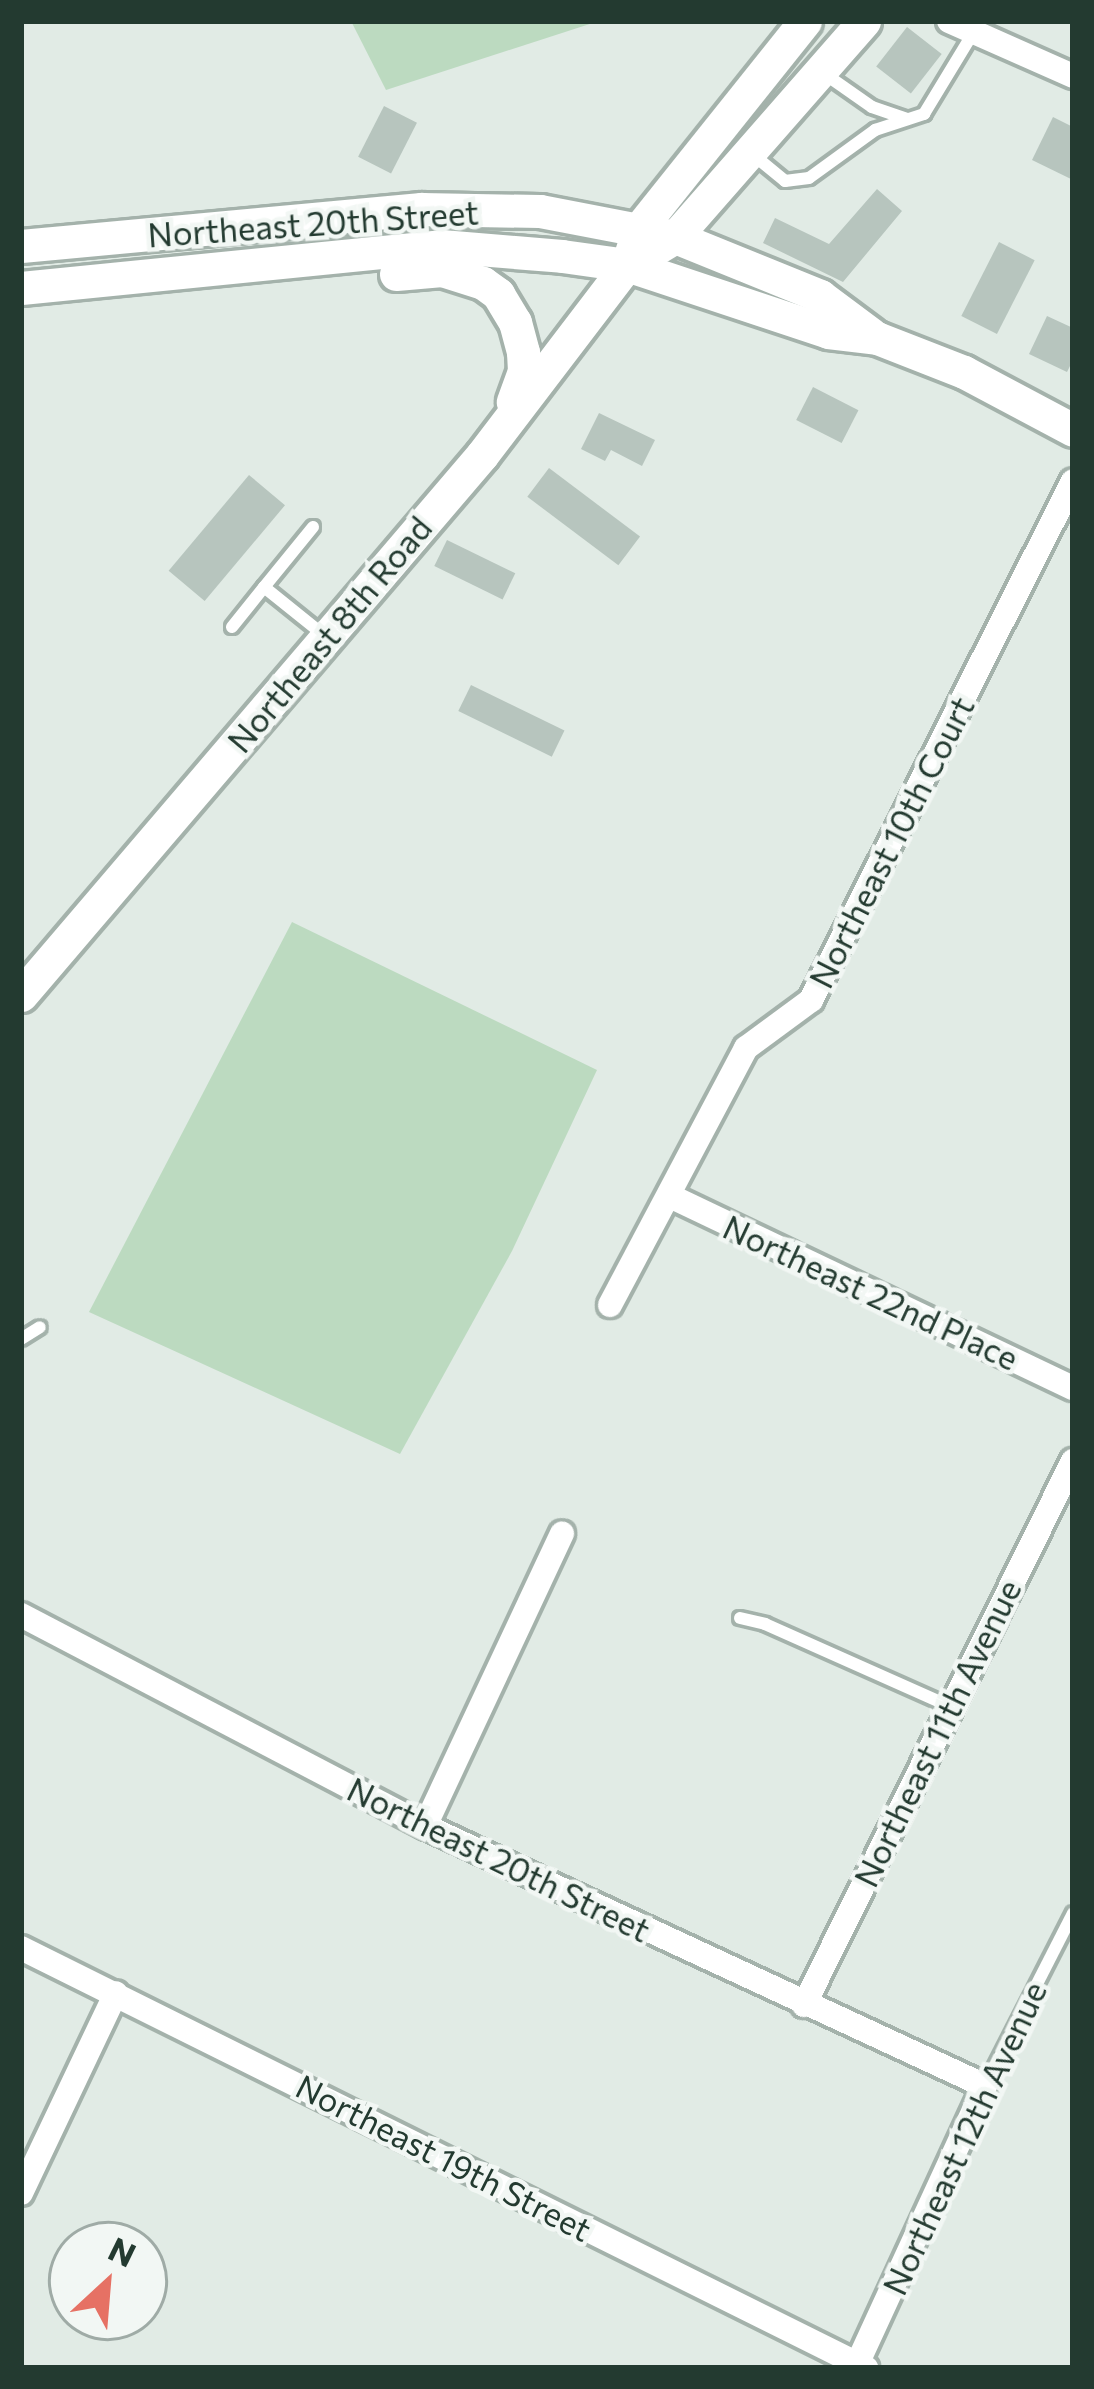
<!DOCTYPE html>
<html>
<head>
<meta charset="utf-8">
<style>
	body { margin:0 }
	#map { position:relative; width:1094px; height:2389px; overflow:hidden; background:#e1ebe5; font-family:Commissioner,sans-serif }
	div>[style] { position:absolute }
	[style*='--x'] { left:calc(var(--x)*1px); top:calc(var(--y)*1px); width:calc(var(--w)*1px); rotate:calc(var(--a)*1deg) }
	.green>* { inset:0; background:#bcdac0 }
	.building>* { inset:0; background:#b7c5be; transform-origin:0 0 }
	.roads { filter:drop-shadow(3px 0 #a4b2ab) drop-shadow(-3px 0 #a4b2ab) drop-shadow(0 3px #a4b2ab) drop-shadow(0 -3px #a4b2ab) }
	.lane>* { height:12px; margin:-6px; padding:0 6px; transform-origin:6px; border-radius:6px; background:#fff }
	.street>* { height:24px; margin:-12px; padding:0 12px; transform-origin:12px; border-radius:12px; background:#fff }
	.secondary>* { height:33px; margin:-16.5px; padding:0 16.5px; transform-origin:16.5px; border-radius:16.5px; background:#fff }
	span { translate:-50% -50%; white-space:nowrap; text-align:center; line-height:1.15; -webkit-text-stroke:9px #f2f7f4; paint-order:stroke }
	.street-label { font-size:33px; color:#233a30 }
	.frame { position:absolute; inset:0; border:24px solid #233a30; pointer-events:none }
	.north { position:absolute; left:48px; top:2221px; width:120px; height:120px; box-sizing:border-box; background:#f2f7f4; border:3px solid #9faba6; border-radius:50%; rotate:26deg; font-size:33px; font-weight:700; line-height:48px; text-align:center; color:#233a30 }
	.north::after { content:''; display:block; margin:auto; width:42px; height:54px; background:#e67164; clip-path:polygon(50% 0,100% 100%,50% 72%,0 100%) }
</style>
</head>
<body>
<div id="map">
	<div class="green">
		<i style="clip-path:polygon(351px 21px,599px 21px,386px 90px)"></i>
		<i style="clip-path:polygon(292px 922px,597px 1070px,512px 1251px,400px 1454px,89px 1312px)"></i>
	</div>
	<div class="building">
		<i style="left:907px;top:27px;width:44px;height:50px;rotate:38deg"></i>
		<i style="left:384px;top:106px;width:37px;height:57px;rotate:27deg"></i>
		<i style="clip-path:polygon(1053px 117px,1073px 127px,1073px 180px,1032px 160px)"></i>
		<i style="clip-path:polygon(877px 189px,902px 211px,843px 282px,763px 243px,775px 218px,829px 244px)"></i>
		<i style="left:999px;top:242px;width:40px;height:83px;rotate:27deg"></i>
		<i style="clip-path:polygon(1047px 316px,1073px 328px,1073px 360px,1067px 372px,1029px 354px)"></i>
		<i style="left:813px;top:387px;width:51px;height:37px;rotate:27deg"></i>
		<i style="clip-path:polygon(599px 413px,655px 440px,642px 466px,611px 450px,605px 461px,581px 449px)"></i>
		<i style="left:549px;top:468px;width:114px;height:36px;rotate:37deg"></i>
		<i style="left:249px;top:475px;width:47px;height:125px;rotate:40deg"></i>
		<i style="left:447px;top:540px;width:76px;height:29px;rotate:26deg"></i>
		<i style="left:471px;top:685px;width:104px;height:29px;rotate:26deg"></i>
	</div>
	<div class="roads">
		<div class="lane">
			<i style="--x:822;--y:72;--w:61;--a:35"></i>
			<i style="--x:872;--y:107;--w:37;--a:19"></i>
			<i style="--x:751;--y:153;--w:44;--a:39.5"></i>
			<i style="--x:785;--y:181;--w:24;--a:-7"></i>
			<i style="--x:809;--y:178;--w:82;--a:-36"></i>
			<i style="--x:875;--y:130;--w:52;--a:-18.1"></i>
			<i style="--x:924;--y:114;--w:95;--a:-58.8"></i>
			<i style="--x:313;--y:527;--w:77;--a:129.2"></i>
			<i style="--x:264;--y:587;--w:78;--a:38.8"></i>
			<i style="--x:232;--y:627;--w:51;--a:-51.3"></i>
			<i style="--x:21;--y:1339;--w:22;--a:-32"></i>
			<i style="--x:740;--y:1618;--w:26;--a:13"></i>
			<i style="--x:765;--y:1624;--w:201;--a:24"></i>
			<i style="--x:985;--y:2086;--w:194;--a:-63"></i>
		</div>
		<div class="street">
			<i style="--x:949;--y:21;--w:136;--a:23.9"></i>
			<i style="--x:670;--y:1196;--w:446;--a:25.5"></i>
			<i style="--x:610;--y:1305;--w:291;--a:-62.1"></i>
			<i style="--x:746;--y:1048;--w:81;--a:-36.4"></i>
			<i style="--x:811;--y:1000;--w:581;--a:-63.21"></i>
			<i style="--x:21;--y:1615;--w:456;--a:27.6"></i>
			<i style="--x:425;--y:1826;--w:617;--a:24.9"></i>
			<i style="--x:985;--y:2086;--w:306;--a:114.7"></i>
			<i style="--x:425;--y:1826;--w:323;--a:-64.9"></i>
			<i style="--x:21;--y:1948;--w:944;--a:26.43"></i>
			<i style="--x:804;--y:2005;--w:607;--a:-63.69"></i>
			<i style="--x:21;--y:2193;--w:221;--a:-64.6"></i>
		</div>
		<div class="secondary">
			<i style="--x:21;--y:246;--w:402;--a:-5.3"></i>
			<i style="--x:421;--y:209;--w:119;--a:1"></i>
			<i style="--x:540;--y:211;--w:137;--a:10.9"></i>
			<i style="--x:675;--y:237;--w:157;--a:22.1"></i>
			<i style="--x:820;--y:296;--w:64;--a:36.7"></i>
			<i style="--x:660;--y:246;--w:17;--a:-31"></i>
			<i style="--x:675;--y:237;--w:287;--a:-48.8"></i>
			<i style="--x:396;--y:274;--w:46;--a:-5"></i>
			<i style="--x:442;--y:270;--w:43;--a:17.6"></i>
			<i style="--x:483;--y:283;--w:19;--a:36"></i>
			<i style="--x:498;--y:294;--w:33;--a:59"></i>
			<i style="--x:515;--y:322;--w:31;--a:75"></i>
			<i style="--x:523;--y:352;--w:19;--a:87"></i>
			<i style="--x:524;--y:371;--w:33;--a:110"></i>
			<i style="--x:21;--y:288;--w:422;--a:-5.7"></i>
			<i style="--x:441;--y:246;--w:121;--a:4.7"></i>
			<i style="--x:562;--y:256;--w:66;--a:7.9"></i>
			<i style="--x:627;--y:265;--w:212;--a:18.4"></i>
			<i style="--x:828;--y:332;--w:49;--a:7"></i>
			<i style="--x:877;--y:338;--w:93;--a:21.3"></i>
			<i style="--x:964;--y:372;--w:123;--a:28"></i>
			<i style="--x:21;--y:995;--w:710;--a:-49.51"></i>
			<i style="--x:482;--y:455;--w:239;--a:-52.7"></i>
			<i style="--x:627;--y:265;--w:38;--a:-72"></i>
			<i style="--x:639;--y:229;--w:266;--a:-51.4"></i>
		</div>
	</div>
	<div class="street-label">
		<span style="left:313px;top:223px;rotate:-4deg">Northeast 20th Street</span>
		<span style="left:329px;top:634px;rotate:-50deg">Northeast 8th Road</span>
		<span style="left:891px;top:842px;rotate:-63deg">Northeast 10th Court</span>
		<span style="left:871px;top:1292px;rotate:25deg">Northeast 22nd Place</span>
		<span style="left:937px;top:1733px;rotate:-64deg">Northeast 11th Avenue</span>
		<span style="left:499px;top:1859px;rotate:26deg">Northeast 20th Street</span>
		<span style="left:964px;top:2138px;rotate:-65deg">Northeast 12th Avenue</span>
		<span style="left:444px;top:2157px;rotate:27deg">Northeast 19th Street</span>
	</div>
	<div class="frame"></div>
	<div class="north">N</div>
</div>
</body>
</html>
